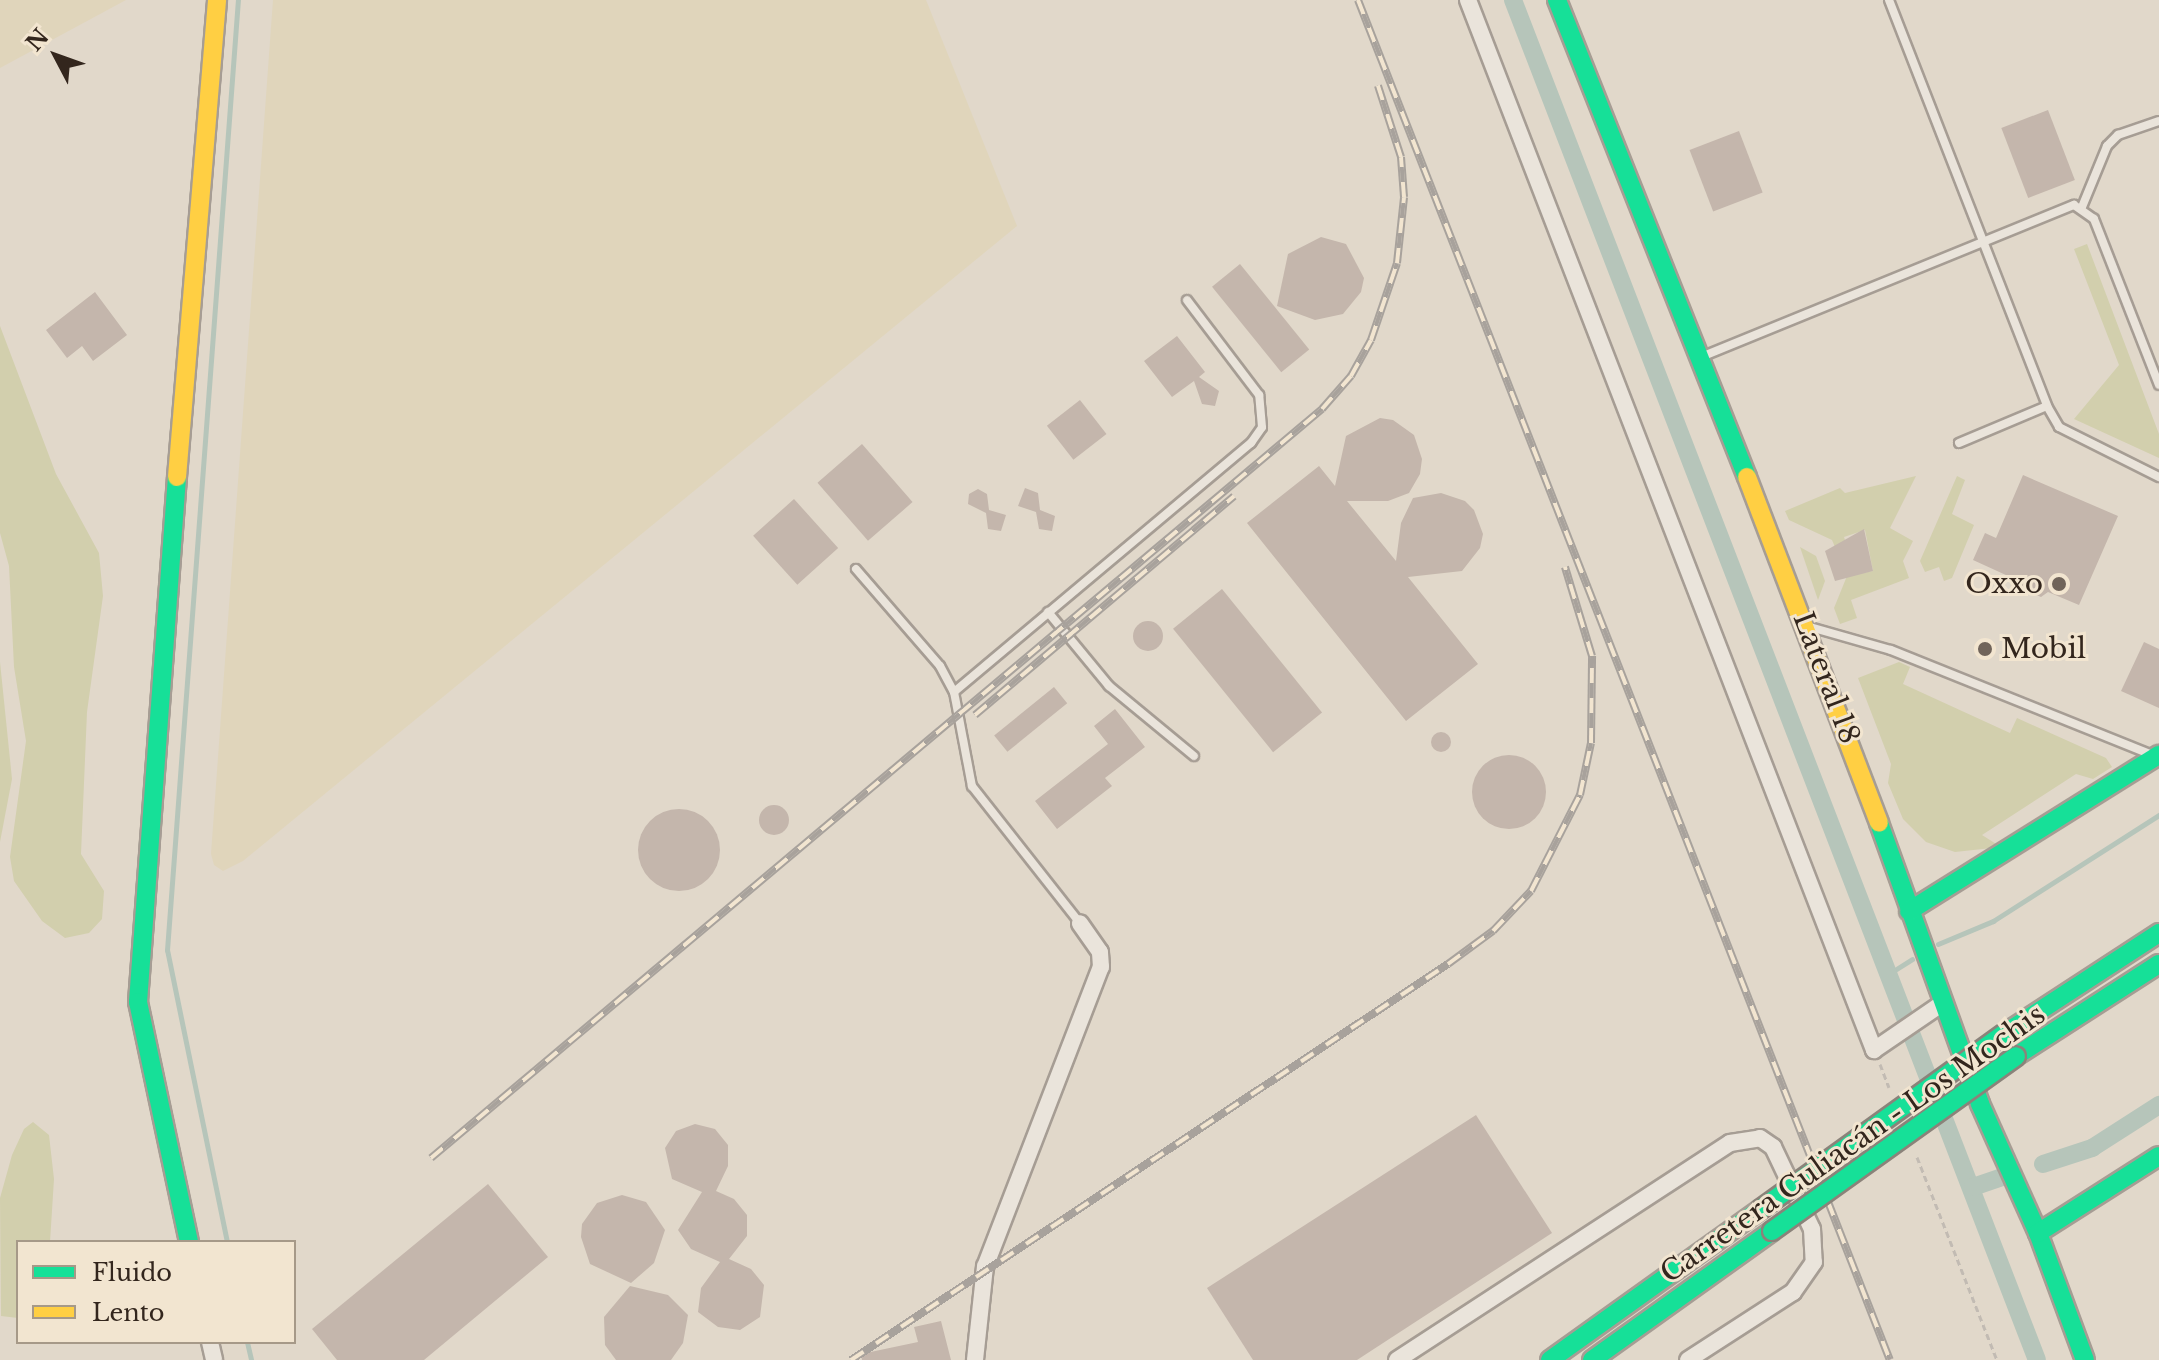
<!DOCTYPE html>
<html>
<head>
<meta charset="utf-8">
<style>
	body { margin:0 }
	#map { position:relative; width:2159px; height:1360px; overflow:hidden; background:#e1d8ca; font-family:"Libre Baskerville",serif }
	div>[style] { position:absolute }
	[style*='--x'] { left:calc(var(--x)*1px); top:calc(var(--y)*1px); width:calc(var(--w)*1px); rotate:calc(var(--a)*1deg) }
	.farmland>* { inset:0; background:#e0d5bb }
	.green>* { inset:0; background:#d2cfad }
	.stream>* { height:5px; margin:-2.5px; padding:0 2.5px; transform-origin:2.5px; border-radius:2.5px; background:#b6c5ba }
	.canal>* { height:18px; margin:-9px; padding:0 9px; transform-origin:9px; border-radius:9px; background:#b6c5ba }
	.building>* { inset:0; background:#c4b6ac; transform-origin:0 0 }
	.round { border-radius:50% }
	.path>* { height:3px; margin-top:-1.5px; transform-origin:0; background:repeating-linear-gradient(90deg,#c2bbb3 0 6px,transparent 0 10px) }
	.roads { filter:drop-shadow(2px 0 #a69d94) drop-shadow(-2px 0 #a69d94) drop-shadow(0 2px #a69d94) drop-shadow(0 -2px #a69d94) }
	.lane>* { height:8px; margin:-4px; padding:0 4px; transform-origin:4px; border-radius:4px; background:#eae4db }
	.street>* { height:16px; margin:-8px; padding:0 8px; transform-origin:8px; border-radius:8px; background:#eae4db }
	.fast>* { height:18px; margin:-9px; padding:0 9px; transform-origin:9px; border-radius:9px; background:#16e098 }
	.slow>* { height:18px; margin:-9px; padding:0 9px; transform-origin:9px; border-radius:9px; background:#ffcf43 }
	.rail>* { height:8px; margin-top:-4px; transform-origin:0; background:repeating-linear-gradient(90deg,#f2e5d0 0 15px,#a8a29c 0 30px); box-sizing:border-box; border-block:2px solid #a8a29c }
	.bridges { filter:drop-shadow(2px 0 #8b837a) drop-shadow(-2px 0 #8b837a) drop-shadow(0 2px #8b837a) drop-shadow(0 -2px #8b837a) }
	.fast-bridge>* { height:18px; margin:-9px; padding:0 9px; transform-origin:9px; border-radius:9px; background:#16e098 }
	.dots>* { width:22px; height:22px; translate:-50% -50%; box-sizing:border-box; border:4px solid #f2e5d0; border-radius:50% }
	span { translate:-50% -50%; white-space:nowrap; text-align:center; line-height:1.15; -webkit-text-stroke:6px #f2e5d0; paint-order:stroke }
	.poi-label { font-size:28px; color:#33261d }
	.right { translate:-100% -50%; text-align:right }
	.left { translate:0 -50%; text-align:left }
	.street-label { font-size:28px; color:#33261d }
	.legend { position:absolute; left:16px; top:1240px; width:280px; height:104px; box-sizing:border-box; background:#f2e5d0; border:2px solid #a69988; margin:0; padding:10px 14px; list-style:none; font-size:24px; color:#33261d }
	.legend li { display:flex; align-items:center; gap:16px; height:40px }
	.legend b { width:40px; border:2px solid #a69988 }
	.north { position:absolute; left:16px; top:16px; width:80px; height:80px; -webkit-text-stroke:6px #f2e5d0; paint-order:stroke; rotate:311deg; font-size:22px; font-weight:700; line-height:32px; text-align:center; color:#33261d }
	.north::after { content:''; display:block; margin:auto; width:28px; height:36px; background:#33261d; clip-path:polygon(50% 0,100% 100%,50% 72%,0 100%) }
</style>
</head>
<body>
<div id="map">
	<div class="farmland">
		<i style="clip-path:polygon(0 0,126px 0,0 68px)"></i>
		<i style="clip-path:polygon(273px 0,926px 0,1017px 226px,243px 861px,223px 871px,214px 865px,211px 854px)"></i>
	</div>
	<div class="green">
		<i style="clip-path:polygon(2087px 244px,2159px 434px,2159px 458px,2074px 419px,2119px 365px,2074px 249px)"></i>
		<i style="clip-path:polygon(0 326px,56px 474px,99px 553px,103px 596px,87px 712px,81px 854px,104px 891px,102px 919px,89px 933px,65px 938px,42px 921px,14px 881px,10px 857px,26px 741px,14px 667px,9px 566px,0 533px)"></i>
		<i style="clip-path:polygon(1916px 476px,1890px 528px,1913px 541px,1903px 561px,1909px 578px,1851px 600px,1857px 618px,1840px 624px,1834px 608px,1847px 576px,1873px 571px,1865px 530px,1844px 537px,1846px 543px,1835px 547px,1832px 540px,1789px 520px,1785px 511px,1840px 488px,1845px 493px)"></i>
		<i style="clip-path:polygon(1957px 476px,1965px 480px,1952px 514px,1974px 525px,1952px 578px,1944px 581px,1939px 567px,1925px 572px,1920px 561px)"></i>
		<i style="clip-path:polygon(1800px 547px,1816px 556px,1825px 581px,1818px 600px)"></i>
		<i style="clip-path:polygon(0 662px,12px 779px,0 842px)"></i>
		<i style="clip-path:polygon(1899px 662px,1910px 667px,1903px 684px,2010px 733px,2017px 718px,2106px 758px,2112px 767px,2093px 779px,2076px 774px,1982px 835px,2001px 847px,1955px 852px,1926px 842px,1903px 819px,1888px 783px,1891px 764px,1858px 678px)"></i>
		<i style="clip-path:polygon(33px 1122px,49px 1135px,54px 1179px,50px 1242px,18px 1242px,18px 1318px,1px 1316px,0 1198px,12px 1155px,24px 1129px)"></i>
	</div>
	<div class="stream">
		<i style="--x:1938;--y:944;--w:60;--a:-22.7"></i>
		<i style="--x:1993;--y:921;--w:197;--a:-32.6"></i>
		<i style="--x:1890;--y:973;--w:26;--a:-32"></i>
		<i style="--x:227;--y:1242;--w:298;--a:-101.6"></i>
		<i style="--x:167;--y:950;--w:953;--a:-85.73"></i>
		<i style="--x:247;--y:1342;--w:18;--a:77"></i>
	</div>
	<div class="canal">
		<i style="--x:1513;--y:0;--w:1457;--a:68.93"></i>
		<i style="--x:2043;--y:1164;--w:52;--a:-18.1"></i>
		<i style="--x:2092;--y:1148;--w:80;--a:-32.7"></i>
		<i style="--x:1973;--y:1187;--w:31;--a:-19"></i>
	</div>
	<div class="building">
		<i style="left:2048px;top:110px;width:75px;height:50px;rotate:69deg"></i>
		<i style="left:1739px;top:131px;width:66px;height:53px;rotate:69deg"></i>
		<i style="clip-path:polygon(1321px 237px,1346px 244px,1364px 278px,1361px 292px,1343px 314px,1315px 320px,1277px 306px,1288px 254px)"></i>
		<i style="left:1240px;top:264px;width:110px;height:36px;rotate:51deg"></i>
		<i style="clip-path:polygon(95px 292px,127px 335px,93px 361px,82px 346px,67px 358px,46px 330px)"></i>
		<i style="clip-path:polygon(1177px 336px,1205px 372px,1199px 377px,1219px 391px,1215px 406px,1202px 404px,1194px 381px,1172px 397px,1144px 361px)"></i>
		<i style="left:1080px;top:400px;width:43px;height:42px;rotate:52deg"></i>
		<i style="clip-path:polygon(1380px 418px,1393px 420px,1414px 435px,1422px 459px,1420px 474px,1409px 493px,1388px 501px,1347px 501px,1396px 561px,1401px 523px,1413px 498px,1441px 493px,1465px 501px,1474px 510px,1483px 534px,1480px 548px,1462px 571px,1408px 577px,1478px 664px,1406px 721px,1247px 523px,1319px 466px,1335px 486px,1346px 436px)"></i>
		<i style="left:862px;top:444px;width:77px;height:59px;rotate:49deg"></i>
		<i style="clip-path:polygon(2023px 475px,2118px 516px,2079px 605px,2048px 592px,2041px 597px,2019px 588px,2019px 581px,1973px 560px,1985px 533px,1996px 538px)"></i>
		<i style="clip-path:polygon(1025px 488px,1038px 493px,1040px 510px,1055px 516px,1052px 531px,1039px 529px,1036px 512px,1018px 506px)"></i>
		<i style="clip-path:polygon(978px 489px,987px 494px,989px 510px,1006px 515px,1001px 531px,988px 529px,986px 513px,968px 504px,969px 494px)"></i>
		<i style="left:794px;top:499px;width:66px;height:55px;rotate:48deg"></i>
		<i style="clip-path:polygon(1864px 529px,1873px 571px,1835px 581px,1825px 551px)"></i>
		<i style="left:1222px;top:589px;width:159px;height:63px;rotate:51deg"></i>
		<i class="round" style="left:1133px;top:621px;width:30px;height:30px"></i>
		<i style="clip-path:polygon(2144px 642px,2159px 649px,2159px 708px,2121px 691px)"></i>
		<i style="left:1054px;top:687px;width:21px;height:77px;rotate:51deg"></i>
		<i style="clip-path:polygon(1115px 709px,1145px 747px,1105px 778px,1112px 786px,1057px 829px,1035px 801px,1108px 744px,1094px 726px)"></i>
		<i class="round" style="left:1431px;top:732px;width:20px;height:20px"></i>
		<i class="round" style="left:1472px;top:755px;width:74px;height:74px"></i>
		<i class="round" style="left:759px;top:805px;width:30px;height:30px"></i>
		<i class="round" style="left:638px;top:809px;width:82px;height:82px"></i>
		<i style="clip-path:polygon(1476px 1115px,1552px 1233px,1357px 1360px,1253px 1360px,1207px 1288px)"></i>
		<i style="clip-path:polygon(695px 1124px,715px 1129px,728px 1145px,728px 1166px,716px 1191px,734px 1199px,747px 1215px,747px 1236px,729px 1259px,751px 1269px,764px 1285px,760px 1317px,740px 1330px,718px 1327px,698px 1312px,701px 1288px,720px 1262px,691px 1249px,678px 1230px,702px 1192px,672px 1179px,665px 1148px,676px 1131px)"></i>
		<i style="clip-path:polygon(488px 1184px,548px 1257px,424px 1360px,337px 1360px,312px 1329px)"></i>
		<i style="clip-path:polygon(622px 1195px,646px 1202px,665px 1230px,654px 1263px,631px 1283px,590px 1264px,581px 1237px,582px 1224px,597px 1203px)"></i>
		<i style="clip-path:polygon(630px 1286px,668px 1295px,688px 1315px,683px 1343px,671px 1360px,616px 1360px,605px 1345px,604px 1317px)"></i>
		<i style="clip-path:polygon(941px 1321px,951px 1360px,862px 1360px,861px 1354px,918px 1342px,914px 1327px)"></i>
	</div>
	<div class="path">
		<i style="--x:1880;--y:1064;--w:25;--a:69"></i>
		<i style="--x:1917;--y:1157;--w:218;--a:68.5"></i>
	</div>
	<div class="roads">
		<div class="lane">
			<i style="--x:1889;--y:0;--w:436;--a:68.7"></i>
			<i style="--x:2047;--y:406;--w:24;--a:60"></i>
			<i style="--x:2059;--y:427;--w:112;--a:26.6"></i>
			<i style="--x:2082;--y:207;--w:66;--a:-67.7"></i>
			<i style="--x:2107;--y:146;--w:16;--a:-45"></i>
			<i style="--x:2118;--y:135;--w:43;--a:-18.9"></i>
			<i style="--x:1701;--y:357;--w:403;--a:-22.2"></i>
			<i style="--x:2074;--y:205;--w:24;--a:35"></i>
			<i style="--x:2094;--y:219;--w:178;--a:68.6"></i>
			<i style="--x:1959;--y:443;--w:95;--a:-22.8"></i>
			<i style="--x:856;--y:569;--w:128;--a:49.1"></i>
			<i style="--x:940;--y:666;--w:30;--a:62"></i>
			<i style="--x:954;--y:692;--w:96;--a:79.2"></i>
			<i style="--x:972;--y:786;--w:174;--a:51.8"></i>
			<i style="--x:1048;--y:612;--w:96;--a:50.5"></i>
			<i style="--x:1109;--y:686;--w:110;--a:39.5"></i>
			<i style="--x:1810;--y:627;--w:84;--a:15.9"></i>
			<i style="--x:1891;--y:650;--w:281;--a:21.9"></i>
			<i style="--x:954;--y:692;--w:388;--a:-40"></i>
			<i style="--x:1251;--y:443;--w:19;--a:-55"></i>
			<i style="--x:1262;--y:427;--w:32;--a:-95"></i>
			<i style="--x:1259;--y:395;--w:119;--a:-127.2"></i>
		</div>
		<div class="street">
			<i style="--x:1468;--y:0;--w:1126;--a:68.86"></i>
			<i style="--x:1874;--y:1050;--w:83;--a:-34.3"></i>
			<i style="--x:210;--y:1342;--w:18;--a:77"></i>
			<i style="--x:975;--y:1360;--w:94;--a:-83.9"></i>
			<i style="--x:985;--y:1267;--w:322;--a:-68.9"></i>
			<i style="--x:1101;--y:967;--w:15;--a:-94"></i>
			<i style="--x:1100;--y:952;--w:35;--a:-125"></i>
			<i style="--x:1397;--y:1360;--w:397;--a:-33.1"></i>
			<i style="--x:1730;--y:1143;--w:30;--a:-9"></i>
			<i style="--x:1760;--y:1138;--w:16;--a:35"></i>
			<i style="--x:1773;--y:1147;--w:91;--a:64.6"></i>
			<i style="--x:1812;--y:1229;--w:33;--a:87"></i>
			<i style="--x:1814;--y:1262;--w:37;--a:125"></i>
			<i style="--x:1793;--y:1292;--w:125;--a:147.1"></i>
		</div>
		<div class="fast">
			<i style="--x:1557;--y:0;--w:513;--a:68.28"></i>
			<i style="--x:177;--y:477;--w:526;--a:94.25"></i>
			<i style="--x:138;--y:1002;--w:245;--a:78"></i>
			<i style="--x:1879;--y:823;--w:299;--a:70.2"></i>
			<i style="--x:1980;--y:1104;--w:141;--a:65.8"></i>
			<i style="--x:2038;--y:1233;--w:135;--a:69.7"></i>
			<i style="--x:1909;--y:911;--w:295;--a:-32"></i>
			<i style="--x:2004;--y:1034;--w:185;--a:-33.1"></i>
			<i style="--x:2016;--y:1056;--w:170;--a:-32.8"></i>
			<i style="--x:2038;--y:1233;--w:143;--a:-32.5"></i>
			<i style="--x:1550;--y:1360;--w:259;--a:-35.6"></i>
			<i style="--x:1592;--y:1360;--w:221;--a:-35.6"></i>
		</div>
		<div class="slow">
			<i style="--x:177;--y:477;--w:479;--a:-85.2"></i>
			<i style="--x:1747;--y:477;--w:370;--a:69.1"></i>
		</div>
	</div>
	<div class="rail">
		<i style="--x:1358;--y:0;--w:1460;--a:68.64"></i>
		<i style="--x:975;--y:715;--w:339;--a:-40.2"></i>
		<i style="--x:431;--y:1158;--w:1164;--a:-40.05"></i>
		<i style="--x:1322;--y:409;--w:44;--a:-48.7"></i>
		<i style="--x:1351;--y:376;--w:41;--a:-60.9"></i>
		<i style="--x:1371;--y:340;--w:81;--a:-71.3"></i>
		<i style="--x:1397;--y:263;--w:66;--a:-83.9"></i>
		<i style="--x:1404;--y:197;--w:40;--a:-94.3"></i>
		<i style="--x:1401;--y:157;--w:75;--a:-107.9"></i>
		<i style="--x:851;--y:1360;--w:716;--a:-33.56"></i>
		<i style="--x:1448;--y:964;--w:56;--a:-36.3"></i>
		<i style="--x:1493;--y:931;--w:55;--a:-46.5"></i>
		<i style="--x:1531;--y:891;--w:108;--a:-63"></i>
		<i style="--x:1580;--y:795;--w:53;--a:-78.1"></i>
		<i style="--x:1591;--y:743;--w:87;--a:-89.3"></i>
		<i style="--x:1592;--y:656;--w:93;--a:-106.9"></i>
	</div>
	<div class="bridges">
		<div class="fast-bridge">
			<i style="--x:1761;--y:1209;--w:299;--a:-35.8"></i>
			<i style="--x:1772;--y:1231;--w:300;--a:-35.6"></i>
		</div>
	</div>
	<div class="dots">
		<i style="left:2059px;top:584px;background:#70645a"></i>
		<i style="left:1985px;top:649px;background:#70645a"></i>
	</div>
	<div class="poi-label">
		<span class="right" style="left:2043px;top:584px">Oxxo</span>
		<span class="left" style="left:2001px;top:649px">Mobil</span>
	</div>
	<div class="street-label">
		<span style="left:1826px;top:678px;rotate:69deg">Lateral 18</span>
		<span style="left:1853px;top:1144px;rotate:-35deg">Carretera Culiacán - Los Mochis</span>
	</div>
	<ul class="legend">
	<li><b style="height:10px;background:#16e098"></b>Fluido</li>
	<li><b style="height:10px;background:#ffcf43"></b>Lento</li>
	</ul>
	<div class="north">N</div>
</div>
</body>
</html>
